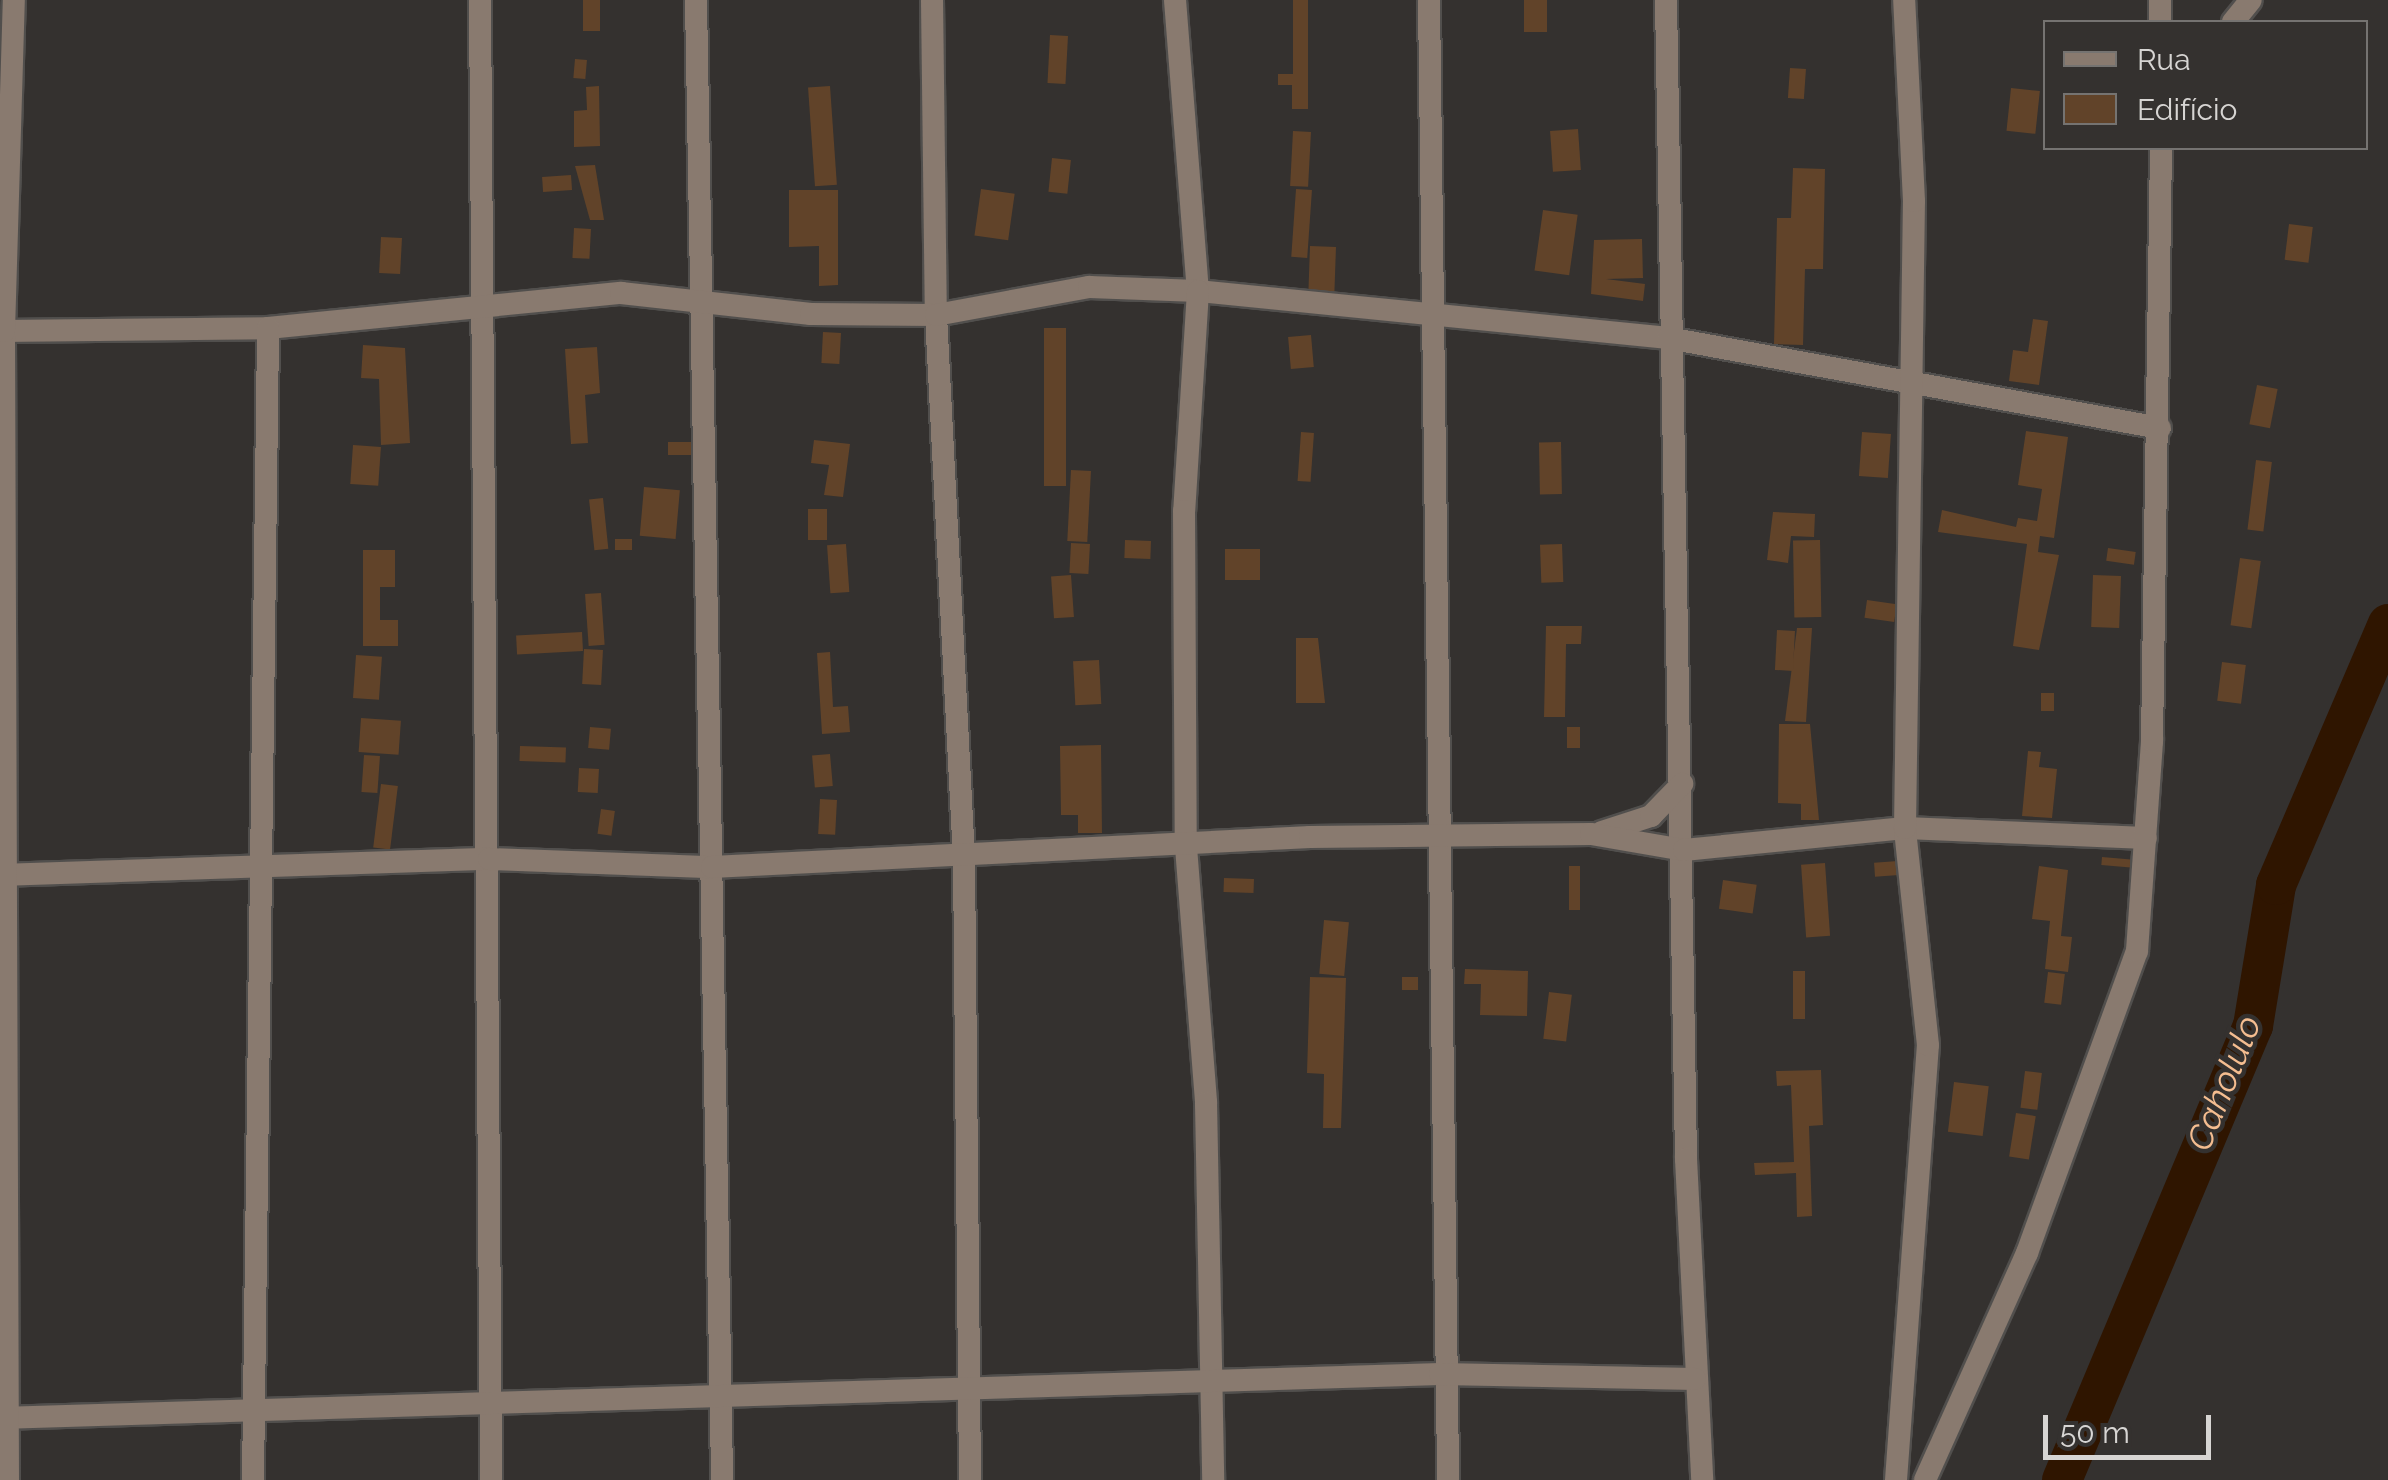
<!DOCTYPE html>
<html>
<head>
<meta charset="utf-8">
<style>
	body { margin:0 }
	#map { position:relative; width:2388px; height:1480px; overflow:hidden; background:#34312f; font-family:Raleway,sans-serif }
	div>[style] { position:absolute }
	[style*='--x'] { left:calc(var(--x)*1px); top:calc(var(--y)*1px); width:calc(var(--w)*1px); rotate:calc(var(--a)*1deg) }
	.river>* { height:40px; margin:-20px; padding:0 20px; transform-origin:20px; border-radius:20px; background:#2f1500 }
	.building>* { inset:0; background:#614329; transform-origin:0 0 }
	.roads { filter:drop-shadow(2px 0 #514f4d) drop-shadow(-2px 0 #514f4d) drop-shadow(0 2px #514f4d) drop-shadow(0 -2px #514f4d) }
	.minor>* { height:22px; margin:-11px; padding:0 11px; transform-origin:11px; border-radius:11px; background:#897a6f }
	span { translate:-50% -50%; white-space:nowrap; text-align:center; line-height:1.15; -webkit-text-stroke:9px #34312f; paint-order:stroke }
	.water-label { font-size:35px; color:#f4bd90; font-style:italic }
	.legend { position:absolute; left:2043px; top:20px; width:325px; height:130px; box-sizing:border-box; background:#34312f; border:2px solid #757371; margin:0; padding:12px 18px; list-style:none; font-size:30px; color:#d7d5d3 }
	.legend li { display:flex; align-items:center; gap:20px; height:50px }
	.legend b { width:50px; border:2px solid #757371 }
	.scale { position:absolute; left:2043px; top:1415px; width:168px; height:45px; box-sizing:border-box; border:5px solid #d7d5d3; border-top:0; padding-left:12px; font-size:30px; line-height:35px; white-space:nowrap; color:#d7d5d3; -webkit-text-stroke:8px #34312f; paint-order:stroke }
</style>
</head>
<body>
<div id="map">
	<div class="river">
		<i style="--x:2062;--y:1480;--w:493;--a:-67.2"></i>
		<i style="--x:2253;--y:1026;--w:143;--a:-80.7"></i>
		<i style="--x:2276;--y:885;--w:284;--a:-66.8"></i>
	</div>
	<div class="building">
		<i style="left:583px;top:0;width:17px;height:31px"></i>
		<i style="clip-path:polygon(1293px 0,1308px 0,1308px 109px,1292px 109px,1292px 85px,1278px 85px,1278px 74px,1293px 74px)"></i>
		<i style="left:1524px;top:0;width:23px;height:32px"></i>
		<i style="left:1050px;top:35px;width:18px;height:48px;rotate:3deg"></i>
		<i style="left:575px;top:59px;width:12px;height:19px;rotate:5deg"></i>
		<i style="left:1790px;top:68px;width:16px;height:30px;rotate:4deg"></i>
		<i style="clip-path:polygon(599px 86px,600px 146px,574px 147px,574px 111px,587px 110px,586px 87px)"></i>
		<i style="left:830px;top:86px;width:99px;height:22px;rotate:86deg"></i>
		<i style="left:2011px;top:88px;width:29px;height:43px;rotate:6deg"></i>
		<i style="left:1578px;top:129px;width:41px;height:28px;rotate:86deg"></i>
		<i style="left:1293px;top:131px;width:18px;height:55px;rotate:3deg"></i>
		<i style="left:1052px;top:158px;width:19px;height:34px;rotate:6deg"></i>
		<i style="clip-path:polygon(595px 165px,604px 220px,590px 220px,575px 166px)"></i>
		<i style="clip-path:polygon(1793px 168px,1825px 169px,1823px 269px,1805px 269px,1803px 345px,1774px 344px,1777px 218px,1791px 218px)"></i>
		<i style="left:571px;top:175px;width:15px;height:29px;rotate:86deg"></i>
		<i style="left:981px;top:189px;width:34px;height:47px;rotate:8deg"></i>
		<i style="left:1296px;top:189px;width:16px;height:68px;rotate:4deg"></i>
		<i style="clip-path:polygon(789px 190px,838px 190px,838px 285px,819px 286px,819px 246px,789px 247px)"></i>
		<i style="left:1543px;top:210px;width:35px;height:61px;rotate:8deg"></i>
		<i style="left:2289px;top:224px;width:24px;height:36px;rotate:7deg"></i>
		<i style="left:574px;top:228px;width:17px;height:30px;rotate:3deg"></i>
		<i style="left:381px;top:237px;width:21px;height:36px;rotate:3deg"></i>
		<i style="clip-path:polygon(1642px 239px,1643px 278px,1606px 279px,1645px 284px,1643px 301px,1591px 294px,1594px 240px)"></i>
		<i style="left:1310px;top:246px;width:26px;height:48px;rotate:2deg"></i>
		<i style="clip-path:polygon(2033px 319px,2048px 321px,2039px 385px,2009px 381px,2013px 350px,2028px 352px)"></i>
		<i style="left:1044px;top:328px;width:22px;height:158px"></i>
		<i style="left:823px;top:332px;width:18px;height:31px;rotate:3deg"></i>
		<i style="left:1311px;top:335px;width:32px;height:23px;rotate:85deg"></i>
		<i style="clip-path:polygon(363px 345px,405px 348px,410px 443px,381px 445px,379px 379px,361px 378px)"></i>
		<i style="clip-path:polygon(597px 347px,600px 393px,585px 395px,588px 443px,571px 444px,565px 349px)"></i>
		<i style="left:2257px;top:385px;width:21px;height:40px;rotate:11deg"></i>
		<i style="clip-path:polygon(2026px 431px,2068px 437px,2054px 538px,2040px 536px,2038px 552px,2059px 555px,2039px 650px,2013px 646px,2027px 544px,1938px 532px,1942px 510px,2016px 527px,2018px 518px,2037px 521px,2042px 489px,2018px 485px)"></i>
		<i style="left:1301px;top:432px;width:13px;height:49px;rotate:4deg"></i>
		<i style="left:1862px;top:432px;width:29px;height:44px;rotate:4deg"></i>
		<i style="clip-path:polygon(814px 440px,850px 444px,843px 497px,824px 495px,829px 465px,811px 463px)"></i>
		<i style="left:691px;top:442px;width:13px;height:23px;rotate:90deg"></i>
		<i style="left:1561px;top:442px;width:52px;height:22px;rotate:89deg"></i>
		<i style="left:353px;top:445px;width:28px;height:39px;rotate:4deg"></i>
		<i style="left:2256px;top:460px;width:16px;height:70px;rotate:7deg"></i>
		<i style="left:1071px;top:470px;width:20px;height:71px;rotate:3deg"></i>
		<i style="left:644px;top:487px;width:36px;height:49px;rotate:5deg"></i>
		<i style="left:603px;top:498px;width:51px;height:14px;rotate:84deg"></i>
		<i style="left:808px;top:509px;width:19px;height:31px"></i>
		<i style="clip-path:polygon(1773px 512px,1815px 514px,1814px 537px,1791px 536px,1788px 563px,1767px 560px)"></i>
		<i style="left:615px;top:539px;width:17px;height:11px"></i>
		<i style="left:1125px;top:540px;width:26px;height:18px;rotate:2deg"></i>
		<i style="left:1820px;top:540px;width:77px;height:27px;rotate:89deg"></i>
		<i style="left:1071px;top:543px;width:19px;height:30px;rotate:3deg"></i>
		<i style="left:846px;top:544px;width:48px;height:19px;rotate:86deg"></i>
		<i style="left:1562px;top:544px;width:38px;height:22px;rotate:88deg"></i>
		<i style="left:2108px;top:548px;width:28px;height:13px;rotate:8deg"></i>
		<i style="left:1225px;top:549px;width:35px;height:31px"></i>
		<i style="clip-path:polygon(363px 550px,395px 550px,395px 587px,380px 587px,380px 620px,398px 620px,398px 646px,363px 646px)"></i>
		<i style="left:2240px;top:558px;width:21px;height:68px;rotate:8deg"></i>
		<i style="left:1071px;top:575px;width:42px;height:20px;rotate:86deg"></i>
		<i style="left:2093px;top:575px;width:28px;height:52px;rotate:2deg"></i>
		<i style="left:601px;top:593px;width:52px;height:16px;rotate:86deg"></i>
		<i style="left:1867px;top:600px;width:30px;height:18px;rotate:8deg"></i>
		<i style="clip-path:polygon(1546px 626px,1582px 626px,1581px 644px,1566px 644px,1565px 717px,1544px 717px)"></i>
		<i style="clip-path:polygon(1797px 628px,1812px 628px,1806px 722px,1785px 721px)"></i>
		<i style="left:1777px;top:630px;width:18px;height:40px;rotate:3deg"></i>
		<i style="left:582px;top:632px;width:19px;height:66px;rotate:87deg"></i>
		<i style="clip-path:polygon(1296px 638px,1318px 638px,1325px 703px,1296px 703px)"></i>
		<i style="left:584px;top:649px;width:19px;height:35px;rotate:3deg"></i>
		<i style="clip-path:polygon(830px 652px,833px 707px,848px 706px,850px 732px,822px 734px,817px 653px)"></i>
		<i style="left:356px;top:655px;width:26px;height:43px;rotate:4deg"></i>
		<i style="left:1099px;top:660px;width:44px;height:26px;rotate:87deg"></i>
		<i style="left:2222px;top:662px;width:24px;height:39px;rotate:7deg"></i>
		<i style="left:2041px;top:693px;width:13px;height:18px"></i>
		<i style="left:361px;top:718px;width:40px;height:34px;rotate:4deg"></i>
		<i style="clip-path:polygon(1779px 724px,1810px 724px,1819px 820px,1801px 820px,1801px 804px,1778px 803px)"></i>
		<i style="left:590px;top:727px;width:21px;height:21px;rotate:5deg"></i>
		<i style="left:1567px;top:727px;width:13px;height:21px"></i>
		<i style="clip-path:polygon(1101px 745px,1102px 833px,1078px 833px,1078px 815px,1061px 815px,1060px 746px)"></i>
		<i style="left:520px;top:746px;width:46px;height:15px;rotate:2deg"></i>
		<i style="clip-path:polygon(2028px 751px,2041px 752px,2039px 767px,2057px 769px,2052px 818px,2022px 816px)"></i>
		<i style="left:830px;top:754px;width:32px;height:18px;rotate:85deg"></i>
		<i style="left:364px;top:755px;width:16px;height:37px;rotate:4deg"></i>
		<i style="left:579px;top:768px;width:20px;height:24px;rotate:3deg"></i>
		<i style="left:381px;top:784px;width:17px;height:64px;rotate:7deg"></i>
		<i style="left:820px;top:799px;width:17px;height:35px;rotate:3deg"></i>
		<i style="left:601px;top:809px;width:14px;height:25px;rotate:8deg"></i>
		<i style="left:2102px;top:857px;width:35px;height:8px;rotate:5deg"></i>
		<i style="left:1898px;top:861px;width:14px;height:24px;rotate:86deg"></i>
		<i style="left:1825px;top:863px;width:73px;height:24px;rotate:86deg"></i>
		<i style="left:1569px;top:866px;width:11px;height:44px"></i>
		<i style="clip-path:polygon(2039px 866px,2068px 870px,2061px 936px,2072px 937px,2068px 972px,2045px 969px,2050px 921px,2032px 919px)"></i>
		<i style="left:1224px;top:878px;width:30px;height:14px;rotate:2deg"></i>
		<i style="left:1723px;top:880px;width:34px;height:29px;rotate:8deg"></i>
		<i style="left:1324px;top:920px;width:25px;height:54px;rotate:5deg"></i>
		<i style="clip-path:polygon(1465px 969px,1528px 971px,1527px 1016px,1480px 1015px,1481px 984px,1464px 984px)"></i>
		<i style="left:1793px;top:971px;width:12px;height:48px"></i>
		<i style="left:2048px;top:972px;width:17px;height:31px;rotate:7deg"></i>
		<i style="clip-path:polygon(1310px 977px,1346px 978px,1341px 1128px,1323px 1128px,1324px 1074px,1307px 1073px)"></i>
		<i style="left:1402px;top:977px;width:16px;height:13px"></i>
		<i style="left:1549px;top:992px;width:23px;height:47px;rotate:7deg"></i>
		<i style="clip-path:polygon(1821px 1070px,1823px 1125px,1809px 1126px,1812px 1216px,1797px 1217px,1796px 1173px,1755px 1175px,1754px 1163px,1794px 1162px,1791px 1085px,1777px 1086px,1776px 1071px)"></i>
		<i style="left:2025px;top:1071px;width:17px;height:37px;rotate:7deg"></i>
		<i style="left:1954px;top:1082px;width:35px;height:50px;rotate:7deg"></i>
		<i style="left:2016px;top:1113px;width:20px;height:44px;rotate:9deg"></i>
	</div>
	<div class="roads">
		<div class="minor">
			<i style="--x:480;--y:0;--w:1480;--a:89.57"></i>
			<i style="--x:696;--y:0;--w:1480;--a:88.99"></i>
			<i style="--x:932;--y:0;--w:315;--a:89.3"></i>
			<i style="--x:936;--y:315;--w:544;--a:87.05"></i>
			<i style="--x:964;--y:858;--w:622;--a:89.45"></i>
			<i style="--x:1175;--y:0;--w:292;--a:85.5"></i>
			<i style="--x:1198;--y:291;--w:472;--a:5.7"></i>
			<i style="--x:1668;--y:338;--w:500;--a:10.37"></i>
			<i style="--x:1429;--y:0;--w:1480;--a:89.26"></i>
			<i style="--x:1666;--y:0;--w:1159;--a:89.01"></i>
			<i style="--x:1686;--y:1159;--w:321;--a:87.1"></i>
			<i style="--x:2160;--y:0;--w:22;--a:90"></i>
			<i style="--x:2233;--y:22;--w:28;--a:-51"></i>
			<i style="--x:0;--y:331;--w:268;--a:-0.6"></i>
			<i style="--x:268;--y:328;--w:355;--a:-5.7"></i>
			<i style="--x:621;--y:293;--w:191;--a:6.3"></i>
			<i style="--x:811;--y:314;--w:125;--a:0.5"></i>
			<i style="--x:936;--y:315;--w:156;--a:-10.4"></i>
			<i style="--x:1089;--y:287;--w:109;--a:2.1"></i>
			<i style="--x:1198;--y:291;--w:220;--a:93.6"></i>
			<i style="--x:1184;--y:511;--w:336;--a:89.7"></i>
			<i style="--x:1186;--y:847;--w:257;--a:85.5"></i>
			<i style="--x:1206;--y:1103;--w:377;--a:88.9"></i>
			<i style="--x:1602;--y:832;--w:52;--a:-18.1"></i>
			<i style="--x:1651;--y:816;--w:45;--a:-45.9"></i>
			<i style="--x:0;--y:875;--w:489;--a:-1.9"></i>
			<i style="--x:489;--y:859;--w:223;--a:2.1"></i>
			<i style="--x:712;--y:867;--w:599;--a:-2.87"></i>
			<i style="--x:1310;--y:837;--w:281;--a:-0.6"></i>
			<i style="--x:1591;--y:834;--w:94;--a:9.8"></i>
			<i style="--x:1684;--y:850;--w:222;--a:-5.7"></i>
			<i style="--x:1905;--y:828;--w:241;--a:2.4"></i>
			<i style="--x:0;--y:1418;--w:1441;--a:-1.75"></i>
			<i style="--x:1440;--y:1374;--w:255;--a:1.1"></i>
			<i style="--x:8;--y:1480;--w:1149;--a:-90.2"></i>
			<i style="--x:4;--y:331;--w:331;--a:-88.3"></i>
			<i style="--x:253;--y:1480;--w:1152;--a:-89.25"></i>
			<i style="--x:1896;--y:1480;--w:436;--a:-85.8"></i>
			<i style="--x:1928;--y:1045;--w:218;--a:-96.1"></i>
			<i style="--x:1905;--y:828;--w:627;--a:-89.18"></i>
			<i style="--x:1914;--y:201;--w:201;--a:-92.8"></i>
			<i style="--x:1925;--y:1480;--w:249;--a:-65.8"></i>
			<i style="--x:2027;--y:1253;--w:321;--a:-70"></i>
			<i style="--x:2137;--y:951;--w:211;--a:-85.9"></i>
			<i style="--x:2152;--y:741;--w:593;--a:-89.13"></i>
		</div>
	</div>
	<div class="water-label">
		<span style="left:2224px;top:1083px;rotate:-68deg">Caholulo</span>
	</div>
	<ul class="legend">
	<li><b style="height:12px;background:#897a6f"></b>Rua</li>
	<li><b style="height:28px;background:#614329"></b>Edifício</li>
	</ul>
	<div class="scale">50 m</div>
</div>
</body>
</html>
